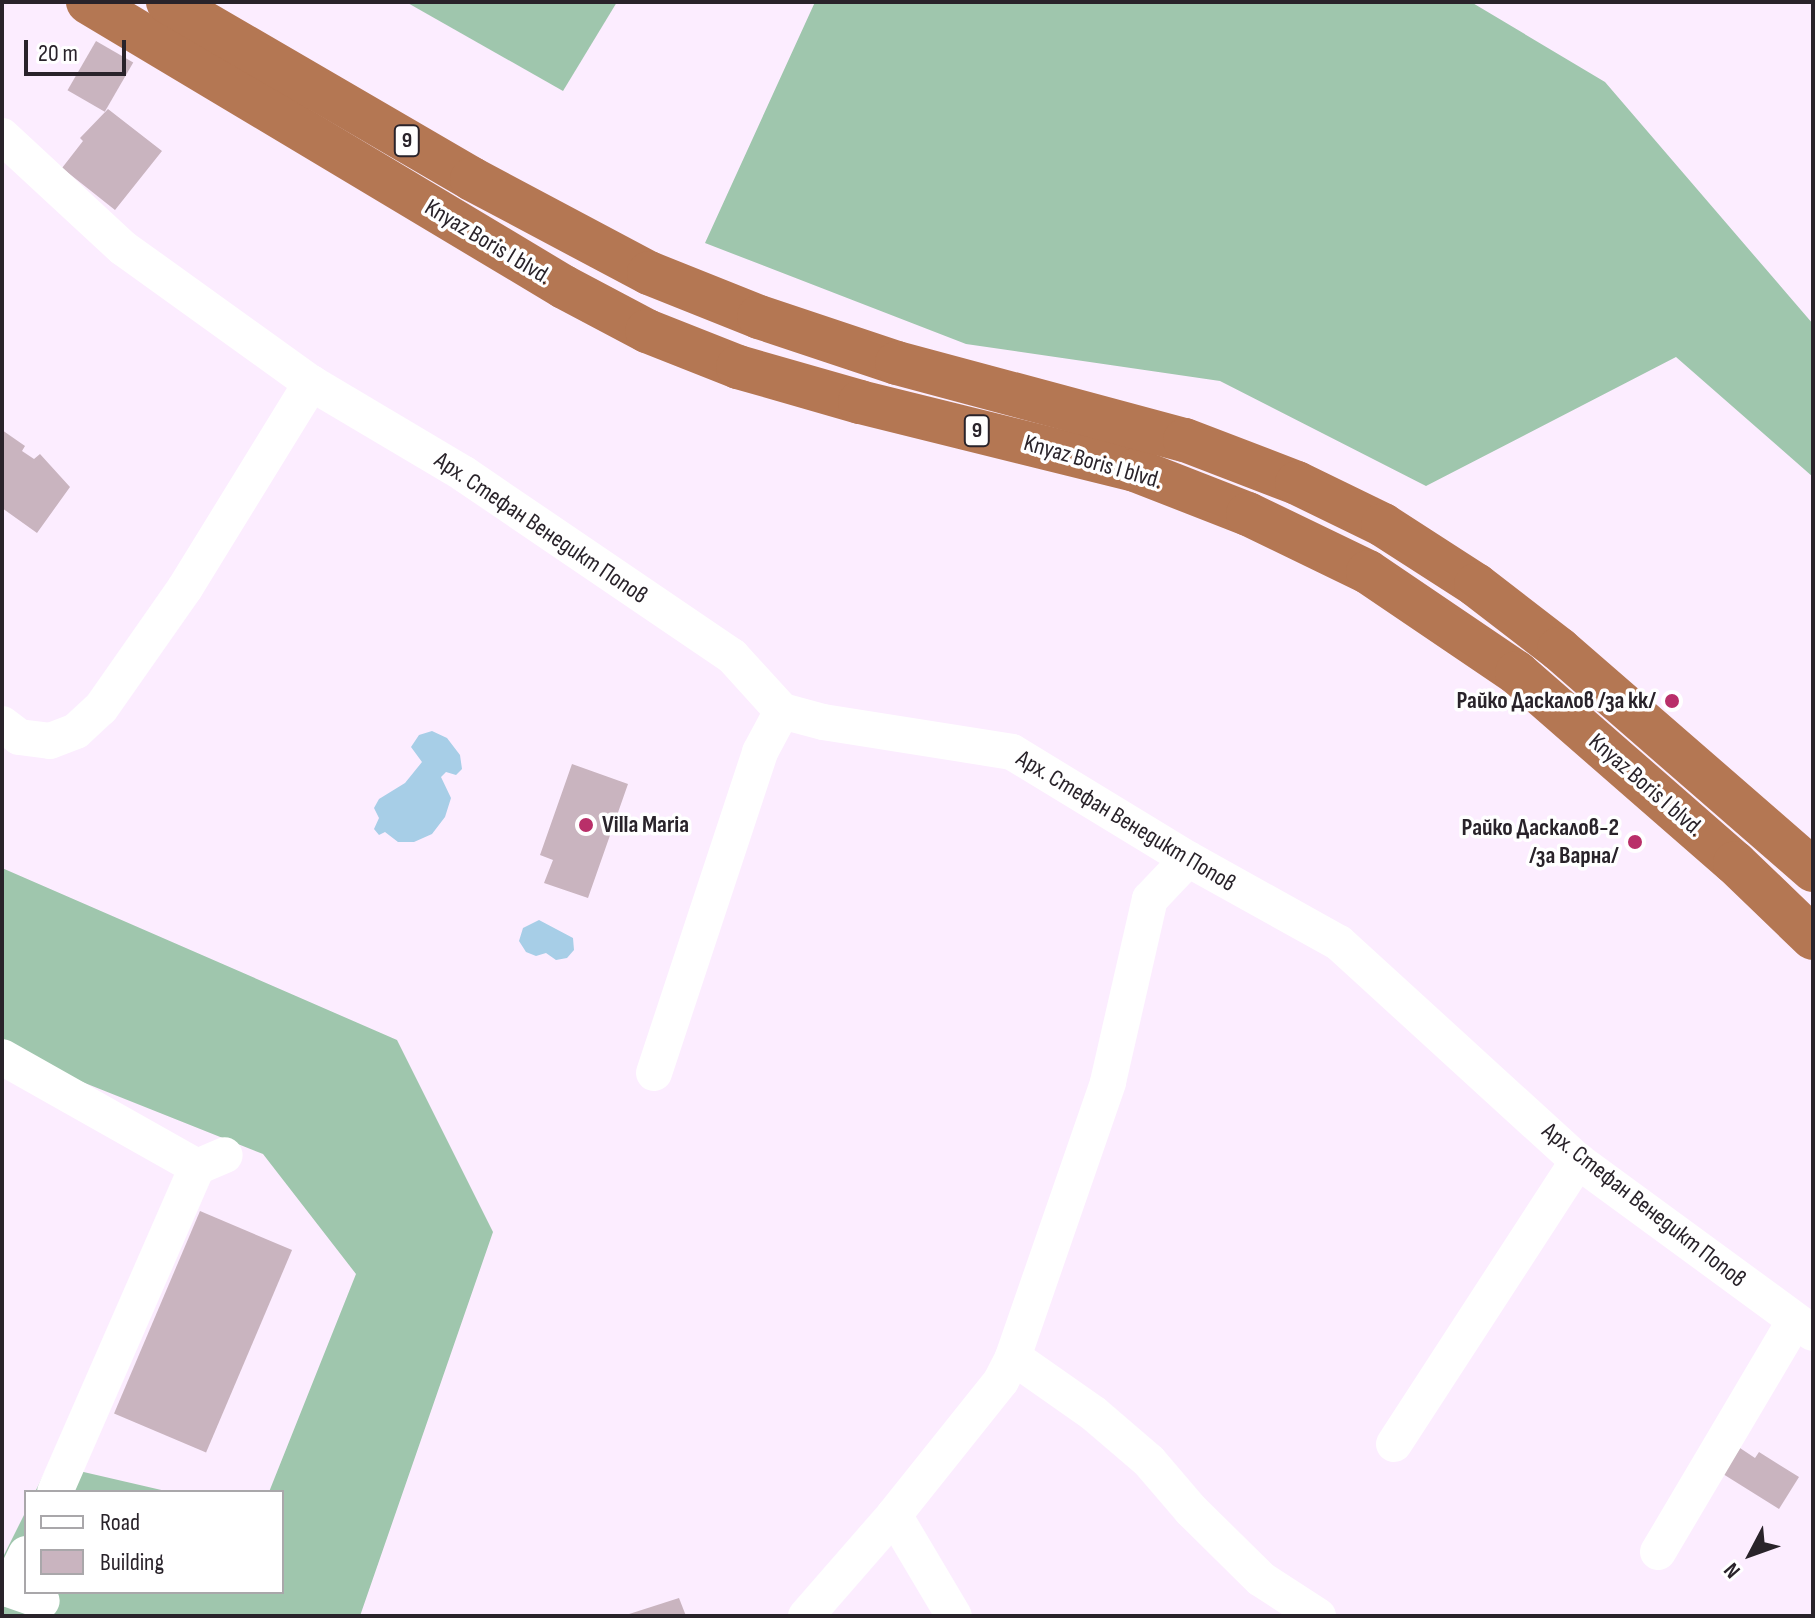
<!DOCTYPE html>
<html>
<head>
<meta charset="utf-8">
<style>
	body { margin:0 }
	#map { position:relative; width:1815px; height:1618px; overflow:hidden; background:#fcedff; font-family:"Sofia Sans Condensed",sans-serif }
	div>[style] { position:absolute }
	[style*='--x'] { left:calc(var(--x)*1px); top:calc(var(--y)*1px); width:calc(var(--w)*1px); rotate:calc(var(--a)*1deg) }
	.forest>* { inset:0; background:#9fc6ad }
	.water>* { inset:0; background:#a7cee7 }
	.building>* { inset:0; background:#c9b4bf; transform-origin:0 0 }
	.minor>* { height:36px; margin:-18px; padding:0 18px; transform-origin:18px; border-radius:18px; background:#fff }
	.highway>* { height:44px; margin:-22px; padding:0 22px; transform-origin:22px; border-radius:22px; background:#b47753 }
	.dots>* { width:22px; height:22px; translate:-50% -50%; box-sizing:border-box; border:4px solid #fff; border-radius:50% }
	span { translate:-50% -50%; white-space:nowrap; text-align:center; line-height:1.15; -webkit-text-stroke:7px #fff; paint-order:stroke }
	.shield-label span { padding:2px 6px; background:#fff; border:2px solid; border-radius:6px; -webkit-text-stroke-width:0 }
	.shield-label { font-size:22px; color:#29232a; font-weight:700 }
	.street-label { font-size:24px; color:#29232a }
	.poi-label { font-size:24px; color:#29232a; font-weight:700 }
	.right { translate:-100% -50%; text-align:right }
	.left { translate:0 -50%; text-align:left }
	.frame { position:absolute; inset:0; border:4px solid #29232a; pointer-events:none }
	.legend { position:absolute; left:24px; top:1490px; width:260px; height:104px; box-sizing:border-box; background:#fff; border:2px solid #a9a7aa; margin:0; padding:10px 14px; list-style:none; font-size:24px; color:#29232a }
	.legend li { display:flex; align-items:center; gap:16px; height:40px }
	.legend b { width:40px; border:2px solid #a9a7aa }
	.north { position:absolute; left:1711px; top:1514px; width:80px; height:80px; -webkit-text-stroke:6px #fff; paint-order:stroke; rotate:229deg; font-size:22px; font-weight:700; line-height:32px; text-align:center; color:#29232a }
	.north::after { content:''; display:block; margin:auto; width:28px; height:36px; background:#29232a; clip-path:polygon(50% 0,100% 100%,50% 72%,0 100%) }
	.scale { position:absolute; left:24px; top:40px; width:102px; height:36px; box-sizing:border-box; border:4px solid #29232a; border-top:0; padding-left:10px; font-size:24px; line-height:28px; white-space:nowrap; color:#29232a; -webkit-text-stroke:6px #fff; paint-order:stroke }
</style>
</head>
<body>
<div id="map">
	<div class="forest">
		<i style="clip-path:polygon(406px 2px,617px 2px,563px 91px)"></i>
		<i style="clip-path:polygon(815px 2px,1471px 2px,1605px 82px,1813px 324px,1813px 477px,1676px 357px,1426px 486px,1220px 381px,966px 344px,705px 243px)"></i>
		<i style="clip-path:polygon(2px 868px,397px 1040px,493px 1232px,360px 1616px,2px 1616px,2px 1559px,26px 1511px,26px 1592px,282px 1592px,282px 1492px,269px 1492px,356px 1274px,263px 1154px,2px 1050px)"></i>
		<i style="clip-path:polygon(49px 1464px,170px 1492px,35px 1492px)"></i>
	</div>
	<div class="water">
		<i style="clip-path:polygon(432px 731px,447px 738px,460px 755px,462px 769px,456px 775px,446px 772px,441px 777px,451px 798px,445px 817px,432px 834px,414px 842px,398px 842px,385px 832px,379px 835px,374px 829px,379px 818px,374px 808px,379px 799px,405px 783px,422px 762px,411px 747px,419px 735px)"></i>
		<i style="clip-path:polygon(539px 920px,573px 938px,574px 950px,567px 958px,556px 960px,546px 953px,536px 956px,526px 952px,519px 941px,523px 928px)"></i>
	</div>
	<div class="building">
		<i style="left:96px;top:41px;width:43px;height:57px;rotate:30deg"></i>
		<i style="clip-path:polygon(108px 109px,162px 151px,115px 210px,62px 168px,83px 141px,80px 138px)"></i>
		<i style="clip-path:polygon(2px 430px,25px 446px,22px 451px,34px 459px,40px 454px,70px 487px,37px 533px,2px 508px)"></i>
		<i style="clip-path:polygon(572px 764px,628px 784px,588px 898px,544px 883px,553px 860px,540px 855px)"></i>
		<i style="left:200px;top:1211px;width:100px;height:220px;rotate:23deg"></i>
		<i style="clip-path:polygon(1740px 1448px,1755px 1458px,1759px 1452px,1799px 1477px,1779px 1509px,1723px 1474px)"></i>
		<i style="clip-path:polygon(679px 1598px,686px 1616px,626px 1616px,626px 1615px)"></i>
	</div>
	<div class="minor">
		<i style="--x:2;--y:136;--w:165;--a:42.8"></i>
		<i style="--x:123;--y:248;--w:231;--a:35.7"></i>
		<i style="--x:311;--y:383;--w:178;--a:30.7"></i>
		<i style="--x:464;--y:474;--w:324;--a:34.2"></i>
		<i style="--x:732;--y:656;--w:74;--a:47.7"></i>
		<i style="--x:782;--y:711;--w:42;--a:15"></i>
		<i style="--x:823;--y:722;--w:191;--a:9"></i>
		<i style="--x:1012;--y:752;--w:206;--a:31.3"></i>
		<i style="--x:1188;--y:859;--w:173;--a:29.1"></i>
		<i style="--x:1339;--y:943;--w:323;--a:42.4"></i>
		<i style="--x:1578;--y:1161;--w:291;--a:36.2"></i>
		<i style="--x:2;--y:724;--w:21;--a:37"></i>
		<i style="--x:19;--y:737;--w:31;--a:7"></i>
		<i style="--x:50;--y:741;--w:28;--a:-21"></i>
		<i style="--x:76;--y:731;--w:34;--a:-43"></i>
		<i style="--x:101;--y:708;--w:146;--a:-55"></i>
		<i style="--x:185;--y:588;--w:241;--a:-58.4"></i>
		<i style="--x:2;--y:1057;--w:224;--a:29.4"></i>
		<i style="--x:654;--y:1073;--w:338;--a:-71.7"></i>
		<i style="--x:760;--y:752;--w:47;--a:-61.8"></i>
		<i style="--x:1013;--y:1357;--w:98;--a:35"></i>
		<i style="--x:1093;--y:1413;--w:74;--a:40.6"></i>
		<i style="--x:1149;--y:1461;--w:65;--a:49.4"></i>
		<i style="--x:1191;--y:1510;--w:98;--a:44.6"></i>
		<i style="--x:1261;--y:1579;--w:68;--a:33"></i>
		<i style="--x:1394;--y:1444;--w:338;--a:-57"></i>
		<i style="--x:55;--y:1492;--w:355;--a:-66.4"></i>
		<i style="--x:197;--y:1167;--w:30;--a:-23"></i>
		<i style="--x:894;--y:1515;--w:117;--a:59.3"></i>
		<i style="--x:1658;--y:1552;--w:269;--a:-59.4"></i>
		<i style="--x:2;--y:1587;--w:42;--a:19.3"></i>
		<i style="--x:9;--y:1589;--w:39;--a:-64"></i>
		<i style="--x:806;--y:1616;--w:134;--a:-48.9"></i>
		<i style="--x:894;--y:1515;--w:171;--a:-51.4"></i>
		<i style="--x:1001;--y:1381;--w:27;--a:-63"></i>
		<i style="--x:1013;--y:1357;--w:291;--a:-70.9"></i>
		<i style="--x:1108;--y:1082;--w:188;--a:-77.1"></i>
		<i style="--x:1150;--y:899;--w:55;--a:-46.5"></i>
	</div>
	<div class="highway">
		<i style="--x:88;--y:2;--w:555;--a:30.91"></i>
		<i style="--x:564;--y:287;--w:94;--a:27.9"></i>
		<i style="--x:647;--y:331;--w:98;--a:21.6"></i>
		<i style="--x:738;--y:367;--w:127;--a:16"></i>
		<i style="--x:860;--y:402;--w:283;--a:13.9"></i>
		<i style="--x:1135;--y:470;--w:121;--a:21.3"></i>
		<i style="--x:1248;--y:514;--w:133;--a:25.8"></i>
		<i style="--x:1368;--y:572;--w:180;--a:34.1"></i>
		<i style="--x:1517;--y:673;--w:289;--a:41.1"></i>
		<i style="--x:1735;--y:863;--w:108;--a:43.9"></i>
		<i style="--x:168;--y:2;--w:352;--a:30.2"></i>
		<i style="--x:472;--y:179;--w:200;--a:28"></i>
		<i style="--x:649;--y:273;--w:118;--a:21.8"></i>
		<i style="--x:759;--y:317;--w:145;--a:18.4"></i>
		<i style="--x:897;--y:363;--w:298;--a:15"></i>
		<i style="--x:1185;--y:440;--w:120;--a:21"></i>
		<i style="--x:1297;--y:483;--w:96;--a:26"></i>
		<i style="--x:1383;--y:525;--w:111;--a:32.8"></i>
		<i style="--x:1476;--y:585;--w:105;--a:37.6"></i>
		<i style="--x:1559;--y:649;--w:337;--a:41"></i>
	</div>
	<div class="dots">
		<i style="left:1672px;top:701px;background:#b92f69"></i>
		<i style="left:586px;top:825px;background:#b92f69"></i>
		<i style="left:1635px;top:842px;background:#b92f69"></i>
	</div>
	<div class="shield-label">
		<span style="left:407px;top:141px">9</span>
		<span style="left:977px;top:431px">9</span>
	</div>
	<div class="street-label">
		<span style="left:488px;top:242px;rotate:31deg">Knyaz Boris I blvd.</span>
		<span style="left:1093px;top:462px;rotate:16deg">Knyaz Boris I blvd.</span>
		<span style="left:541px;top:528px;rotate:34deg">Арх. Стефан Венедикт Попов</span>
		<span style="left:1646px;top:785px;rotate:41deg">Knyaz Boris I blvd.</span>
		<span style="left:1126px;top:821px;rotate:31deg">Арх. Стефан Венедикт Попов</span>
		<span style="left:1644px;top:1205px;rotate:38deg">Арх. Стефан Венедикт Попов</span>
	</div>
	<div class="poi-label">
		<span class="right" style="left:1656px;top:701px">Райко Даскалов /за кк/</span>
		<span class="left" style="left:602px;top:825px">Villa Maria</span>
		<span class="right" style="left:1619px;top:842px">Райко Даскалов-2<br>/за Варна/</span>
	</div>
	<div class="frame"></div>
	<ul class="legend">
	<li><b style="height:10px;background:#fff"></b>Road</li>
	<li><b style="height:22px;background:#c9b4bf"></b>Building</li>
	</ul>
	<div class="north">N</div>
	<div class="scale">20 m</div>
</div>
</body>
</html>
